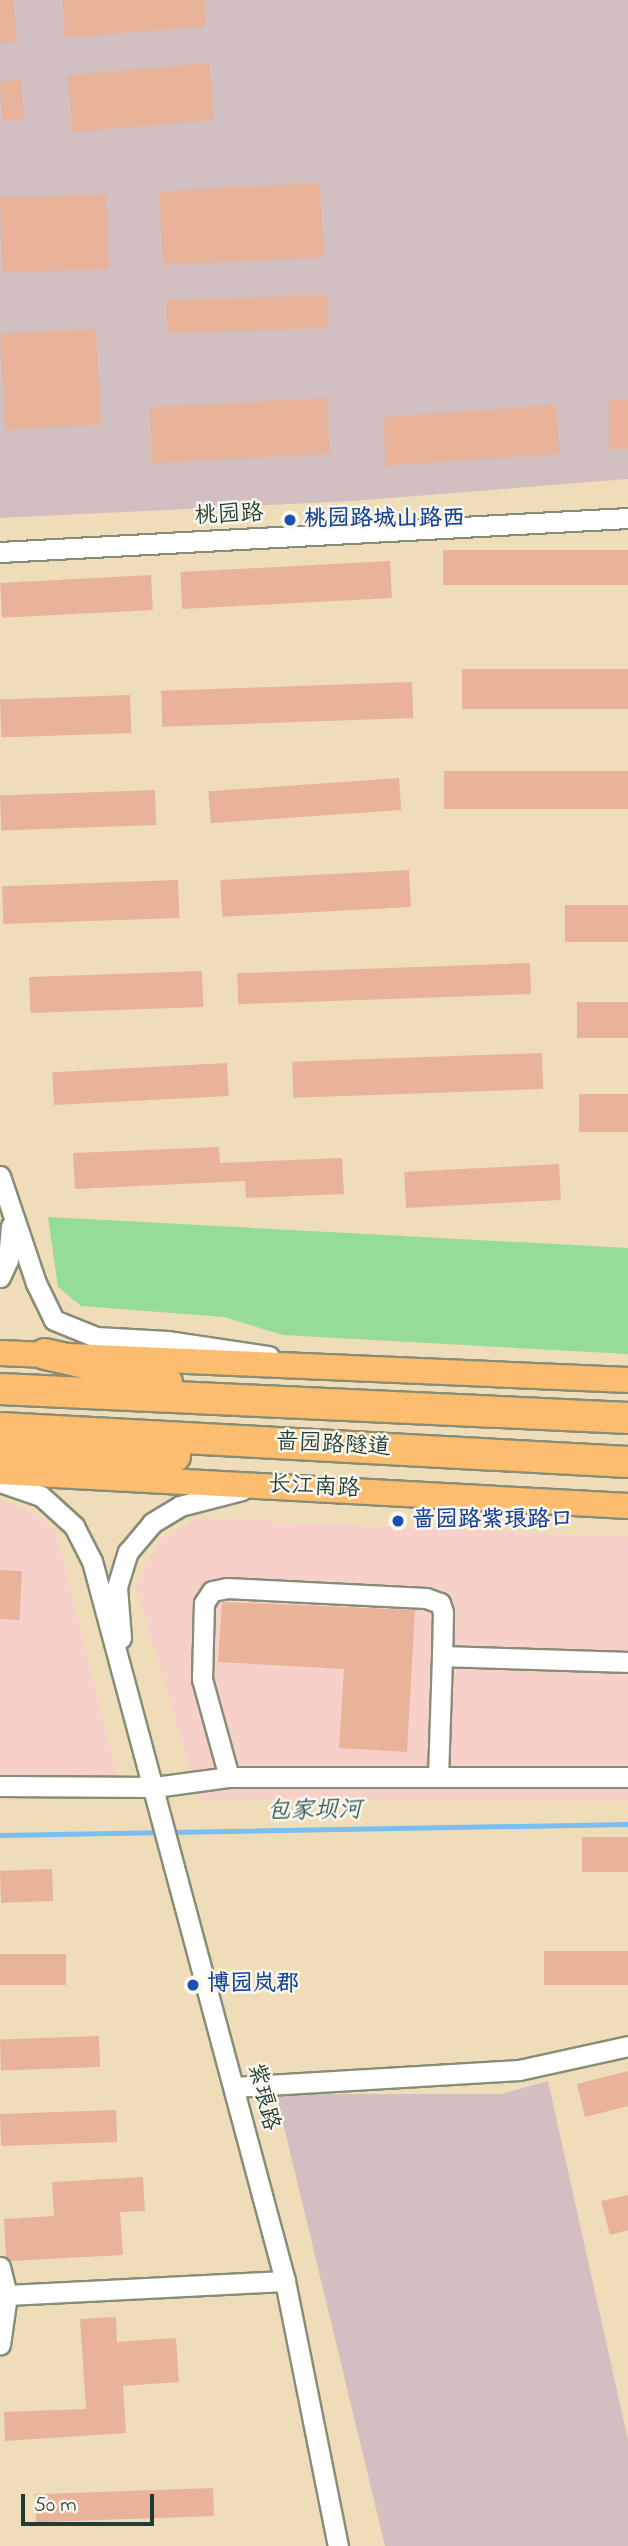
<!DOCTYPE html>
<html>
<head>
<meta charset="utf-8">
<style>
	body { margin:0 }
	#map { position:relative; width:628px; height:2546px; overflow:hidden; background:#efddba; font-family:"Indie Flower","LXGW WenKai TC",sans-serif }
	div>[style] { position:absolute }
	[style*='--x'] { left:calc(var(--x)*1px); top:calc(var(--y)*1px); width:calc(var(--w)*1px); rotate:calc(var(--a)*1deg) }
	.built>* { inset:0; background:#f7d1c9 }
	.industrial>* { inset:0; background:#d2bfc1 }
	.green>* { inset:0; background:#95dc96 }
	.stream>* { height:5px; margin:-2.5px; padding:0 2.5px; transform-origin:2.5px; border-radius:2.5px; background:#7abff1 }
	.building>* { inset:0; background:#e8b399; transform-origin:0 0 }
	.roads { filter:drop-shadow(2px 0 #878d77) drop-shadow(-2px 0 #878d77) drop-shadow(0 2px #878d77) drop-shadow(0 -2px #878d77) }
	.minor>* { height:19px; margin:-9.5px; padding:0 9.5px; transform-origin:9.5px; border-radius:9.5px; background:#fff }
	.major>* { height:24px; margin:-12px; padding:0 12px; transform-origin:12px; border-radius:12px; background:#fcbd6f }
	.highway>* { height:30px; margin:-15px; padding:0 15px; transform-origin:15px; border-radius:15px; background:#fcbd6f }
	.dots>* { width:19px; height:19px; translate:-50% -50%; box-sizing:border-box; border:4px solid #fbf7ec; border-radius:50% }
	span { translate:-50% -50%; white-space:nowrap; text-align:center; line-height:1.15; -webkit-text-stroke:5px #fbf7ec; paint-order:stroke }
	.street-label { font-size:23px; color:#1f3d34 }
	.transit-label { font-size:23px; color:#164399; font-weight:700 }
	.left { translate:0 -50%; text-align:left }
	.water-label { font-size:24px; color:#365e63; font-style:italic }
	.scale { position:absolute; left:21px; top:2494px; width:133px; height:32px; box-sizing:border-box; border:4px solid #1f3d34; border-top:0; padding-left:9px; font-size:21px; line-height:24px; white-space:nowrap; color:#1f3d34; -webkit-text-stroke:5px #fbf7ec; paint-order:stroke }
</style>
</head>
<body>
<div id="map">
	<div class="built">
		<i style="clip-path:polygon(0 1499px,32px 1512px,55px 1530px,122px 1796px,0 1800px)"></i>
		<i style="clip-path:polygon(199px 1518px,628px 1537px,628px 1801px,200px 1800px,135px 1585px,160px 1540px)"></i>
	</div>
	<div class="industrial">
		<i style="clip-path:polygon(0 0,628px 0,628px 479px,353px 501px,0 518px)"></i>
		<i style="clip-path:polygon(548px 2081px,628px 2440px,628px 2546px,385px 2546px,276px 2094px,502px 2094px)"></i>
	</div>
	<div class="green">
		<i style="clip-path:polygon(48px 1217px,628px 1248px,628px 1354px,283px 1335px,224px 1317px,81px 1306px,58px 1287px)"></i>
	</div>
	<div class="stream">
		<i style="--x:0;--y:1835;--w:628;--a:-1"></i>
	</div>
	<div class="building">
		<i style="clip-path:polygon(0 0,13px 0,17px 42px,0 43px)"></i>
		<i style="clip-path:polygon(62px 0,204px 0,206px 26px,65px 38px)"></i>
		<i style="left:209px;top:63px;width:57px;height:142px;rotate:85deg"></i>
		<i style="left:21px;top:80px;width:40px;height:21px;rotate:86deg"></i>
		<i style="left:320px;top:183px;width:74px;height:161px;rotate:87deg"></i>
		<i style="left:106px;top:194px;width:75px;height:106px;rotate:88deg"></i>
		<i style="left:327px;top:295px;width:33px;height:161px;rotate:88deg"></i>
		<i style="left:96px;top:329px;width:96px;height:96px;rotate:87deg"></i>
		<i style="left:327px;top:398px;width:56px;height:178px;rotate:87deg"></i>
		<i style="left:628px;top:399px;width:50px;height:19px;rotate:90deg"></i>
		<i style="left:556px;top:405px;width:49px;height:174px;rotate:86deg"></i>
		<i style="left:628px;top:550px;width:35px;height:185px;rotate:90deg"></i>
		<i style="left:390px;top:561px;width:37px;height:210px;rotate:87deg"></i>
		<i style="left:151px;top:575px;width:35px;height:151px;rotate:87deg"></i>
		<i style="left:628px;top:669px;width:40px;height:166px;rotate:90deg"></i>
		<i style="left:412px;top:682px;width:36px;height:251px;rotate:88deg"></i>
		<i style="left:130px;top:695px;width:38px;height:130px;rotate:88deg"></i>
		<i style="left:628px;top:771px;width:38px;height:184px;rotate:90deg"></i>
		<i style="left:399px;top:778px;width:32px;height:191px;rotate:86deg"></i>
		<i style="left:155px;top:790px;width:35px;height:155px;rotate:88deg"></i>
		<i style="left:409px;top:870px;width:37px;height:189px;rotate:87deg"></i>
		<i style="left:178px;top:880px;width:38px;height:176px;rotate:88deg"></i>
		<i style="left:628px;top:905px;width:37px;height:63px;rotate:90deg"></i>
		<i style="left:530px;top:963px;width:31px;height:293px;rotate:88deg"></i>
		<i style="left:202px;top:971px;width:36px;height:173px;rotate:88deg"></i>
		<i style="left:628px;top:1002px;width:36px;height:51px;rotate:90deg"></i>
		<i style="left:542px;top:1053px;width:36px;height:250px;rotate:88deg"></i>
		<i style="left:227px;top:1063px;width:33px;height:175px;rotate:87deg"></i>
		<i style="left:628px;top:1094px;width:38px;height:49px;rotate:90deg"></i>
		<i style="clip-path:polygon(219px 1147px,220px 1163px,342px 1158px,344px 1194px,246px 1198px,245px 1181px,75px 1189px,73px 1153px)"></i>
		<i style="left:559px;top:1164px;width:36px;height:155px;rotate:87deg"></i>
		<i style="left:0;top:1570px;width:22px;height:49px;rotate:3deg"></i>
		<i style="clip-path:polygon(222px 1602px,415px 1610px,407px 1752px,339px 1748px,344px 1669px,218px 1662px)"></i>
		<i style="left:582px;top:1837px;width:46px;height:35px"></i>
		<i style="left:52px;top:1869px;width:32px;height:52px;rotate:88deg"></i>
		<i style="left:628px;top:1951px;width:34px;height:84px;rotate:90deg"></i>
		<i style="left:66px;top:1954px;width:31px;height:66px;rotate:90deg"></i>
		<i style="left:99px;top:2036px;width:31px;height:99px;rotate:88deg"></i>
		<i style="clip-path:polygon(628px 2071px,628px 2106px,585px 2117px,577px 2084px)"></i>
		<i style="left:116px;top:2110px;width:32px;height:116px;rotate:88deg"></i>
		<i style="clip-path:polygon(143px 2177px,145px 2211px,120px 2212px,123px 2255px,11px 2261px,6px 2257px,4px 2219px,54px 2216px,52px 2182px)"></i>
		<i style="clip-path:polygon(628px 2195px,628px 2230px,610px 2235px,601px 2201px)"></i>
		<i style="clip-path:polygon(116px 2317px,117px 2342px,176px 2338px,179px 2382px,123px 2386px,126px 2433px,5px 2441px,4px 2412px,86px 2409px,80px 2319px)"></i>
		<i style="left:213px;top:2488px;width:28px;height:178px;rotate:88deg"></i>
	</div>
	<div class="roads">
		<div class="minor">
			<i style="--x:0;--y:552;--w:629;--a:-3.1"></i>
			<i style="--x:0;--y:1176;--w:113;--a:71.4"></i>
			<i style="--x:36;--y:1283;--w:41;--a:64.1"></i>
			<i style="--x:54;--y:1320;--w:45;--a:22"></i>
			<i style="--x:96;--y:1337;--w:71;--a:3.2"></i>
			<i style="--x:167;--y:1341;--w:103;--a:8.4"></i>
			<i style="--x:0;--y:1277;--w:19;--a:-65"></i>
			<i style="--x:8;--y:1260;--w:34;--a:-85"></i>
			<i style="--x:0;--y:1482;--w:43;--a:18.9"></i>
			<i style="--x:41;--y:1496;--w:45;--a:42.3"></i>
			<i style="--x:74;--y:1526;--w:39;--a:63"></i>
			<i style="--x:92;--y:1561;--w:745;--a:74.99"></i>
			<i style="--x:285;--y:2281;--w:270;--a:78.7"></i>
			<i style="--x:121;--y:1638;--w:51;--a:-94.5"></i>
			<i style="--x:117;--y:1587;--w:37;--a:-73"></i>
			<i style="--x:128;--y:1552;--w:38;--a:-50"></i>
			<i style="--x:152;--y:1523;--w:33;--a:-31"></i>
			<i style="--x:180;--y:1506;--w:64;--a:-14.5"></i>
			<i style="--x:229;--y:1777;--w:102;--a:-105.4"></i>
			<i style="--x:202;--y:1679;--w:76;--a:-88.5"></i>
			<i style="--x:204;--y:1603;--w:14;--a:-56"></i>
			<i style="--x:212;--y:1591;--w:15;--a:-11"></i>
			<i style="--x:227;--y:1588;--w:199;--a:2.9"></i>
			<i style="--x:426;--y:1598;--w:15;--a:20"></i>
			<i style="--x:440;--y:1603;--w:9;--a:72"></i>
			<i style="--x:443;--y:1612;--w:44;--a:91.3"></i>
			<i style="--x:442;--y:1656;--w:186;--a:1.8"></i>
			<i style="--x:438;--y:1777;--w:121;--a:-88.1"></i>
			<i style="--x:0;--y:1786;--w:155;--a:0.4"></i>
			<i style="--x:155;--y:1787;--w:75;--a:-7.7"></i>
			<i style="--x:229;--y:1777;--w:399;--a:0"></i>
			<i style="--x:234;--y:2087;--w:286;--a:-3.4"></i>
			<i style="--x:519;--y:2070;--w:112;--a:-12.4"></i>
			<i style="--x:0;--y:2267;--w:29;--a:76"></i>
			<i style="--x:7;--y:2295;--w:50;--a:98"></i>
			<i style="--x:7;--y:2295;--w:278;--a:-2.9"></i>
		</div>
		<div class="major">
			<i style="--x:0;--y:1353;--w:629;--a:2.46"></i>
			<i style="--x:0;--y:1472;--w:629;--a:3.1"></i>
		</div>
		<div class="highway">
			<i style="--x:45;--y:1354;--w:125;--a:12.9"></i>
			<i style="--x:0;--y:1389;--w:629;--a:2.64"></i>
			<i style="--x:0;--y:1428;--w:629;--a:3.1"></i>
			<i style="--x:0;--y:1457;--w:175;--a:-0.3"></i>
		</div>
	</div>
	<div class="dots">
		<i style="left:290px;top:520px;background:#1a4fb4"></i>
		<i style="left:398px;top:1521px;background:#1a4fb4"></i>
		<i style="left:193px;top:1985px;background:#1a4fb4"></i>
	</div>
	<div class="street-label">
		<span style="left:229px;top:516px;rotate:-3deg">桃园路</span>
		<span style="left:333px;top:1446px;rotate:3deg">啬园路隧道</span>
		<span style="left:314px;top:1488px;rotate:3deg">长江南路</span>
		<span style="left:262px;top:2097px;rotate:76deg">紫琅路</span>
	</div>
	<div class="transit-label">
		<span class="left" style="left:304px;top:520px">桃园路城山路西</span>
		<span class="left" style="left:412px;top:1521px">啬园路紫琅路口</span>
		<span class="left" style="left:207px;top:1985px">博园岚郡</span>
	</div>
	<div class="water-label">
		<span style="left:314px;top:1812px;rotate:-1deg">包家坝河</span>
	</div>
	<div class="scale">50 m</div>
</div>
</body>
</html>
